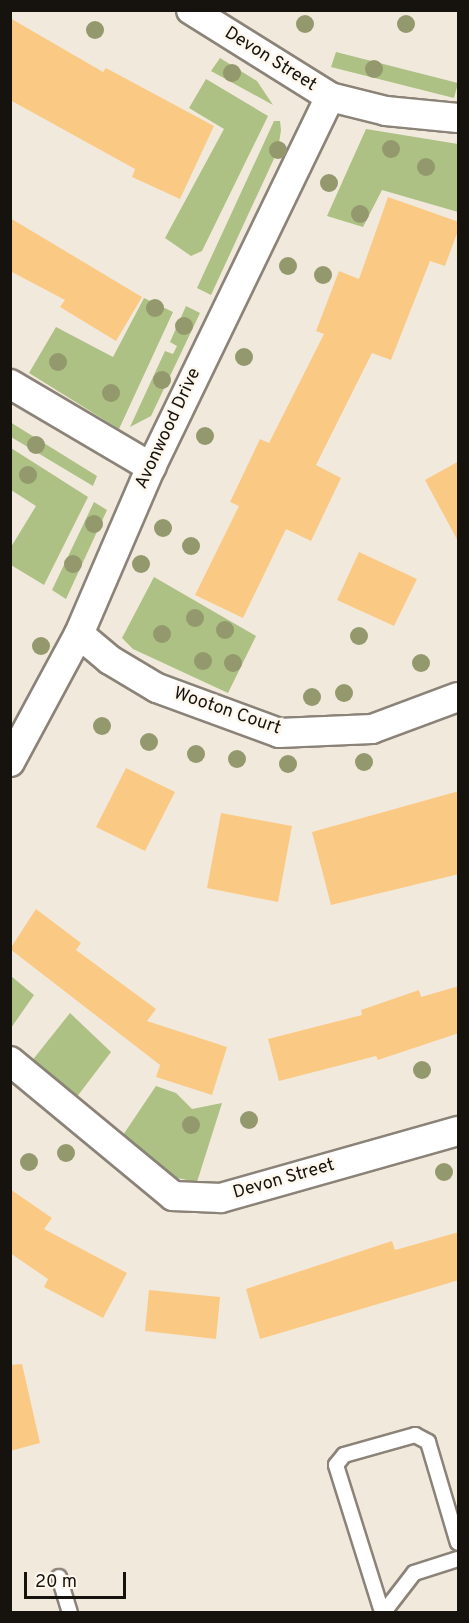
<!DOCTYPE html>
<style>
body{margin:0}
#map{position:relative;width:469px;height:1623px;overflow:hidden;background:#f2e9dd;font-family:Overpass,sans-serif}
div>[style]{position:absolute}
.green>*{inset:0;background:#acc183}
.building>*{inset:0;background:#faca85}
.roads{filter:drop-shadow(2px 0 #8b8378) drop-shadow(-2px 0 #8b8378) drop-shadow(0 2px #8b8378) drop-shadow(0 -2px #8b8378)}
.service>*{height:14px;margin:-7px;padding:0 7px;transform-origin:7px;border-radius:7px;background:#fff}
.minor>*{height:28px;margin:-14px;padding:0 14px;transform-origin:14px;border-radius:14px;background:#fff}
.trees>*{width:18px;height:18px;margin:-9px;border-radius:50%;background:#93996d}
span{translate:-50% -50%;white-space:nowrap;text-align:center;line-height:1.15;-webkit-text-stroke:5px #fef7ed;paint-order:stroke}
.street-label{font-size:18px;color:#16130f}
.frame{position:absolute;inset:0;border:12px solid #16130f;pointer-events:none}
.scale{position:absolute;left:24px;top:1572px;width:102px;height:27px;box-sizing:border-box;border:3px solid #16130f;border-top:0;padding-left:8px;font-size:18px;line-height:21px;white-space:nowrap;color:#16130f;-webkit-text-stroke:4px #fef7ed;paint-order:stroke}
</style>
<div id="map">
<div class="green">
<i style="clip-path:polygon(336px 52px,458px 83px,454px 98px,331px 67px)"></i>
<i style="clip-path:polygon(220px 58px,257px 81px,273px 105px,211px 71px)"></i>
<i style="clip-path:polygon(206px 79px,268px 116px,202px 251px,191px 256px,165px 238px,224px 129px,189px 108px)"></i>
<i style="clip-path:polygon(274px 121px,280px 121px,281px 130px,278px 150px,211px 295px,197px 288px)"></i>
<i style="clip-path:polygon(366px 129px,458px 144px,458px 212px,382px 190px,363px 227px,327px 216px)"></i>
<i style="clip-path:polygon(144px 298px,173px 312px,119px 429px,29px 373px,56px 327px,113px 357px)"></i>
<i style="clip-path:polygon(186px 306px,200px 313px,151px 416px,130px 427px,165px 351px,173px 354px,177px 346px,170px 342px)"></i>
<i style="clip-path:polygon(10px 422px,97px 476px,93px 486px,11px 437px)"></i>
<i style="clip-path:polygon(11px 448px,88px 497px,44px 585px,11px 565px,11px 547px,36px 506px,11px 490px)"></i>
<i style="clip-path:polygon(94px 502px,107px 510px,66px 599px,52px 590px)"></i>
<i style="clip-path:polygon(154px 577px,256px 636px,228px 693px,133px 649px,122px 638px)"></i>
<i style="clip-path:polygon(11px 976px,34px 995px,11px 1028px)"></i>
<i style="clip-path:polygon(70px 1013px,111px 1052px,76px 1098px,31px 1062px)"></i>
<i style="clip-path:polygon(156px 1086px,176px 1093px,192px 1109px,222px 1103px,197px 1182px,177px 1178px,123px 1135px)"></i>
</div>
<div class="building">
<i style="clip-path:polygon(10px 18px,103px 72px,106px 68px,214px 126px,180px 199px,132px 177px,135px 169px,10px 100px)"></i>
<i style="clip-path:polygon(388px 197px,459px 222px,459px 228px,445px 266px,430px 261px,391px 360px,372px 353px,316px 465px,341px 478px,311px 541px,286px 529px,243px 618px,195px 595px,239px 506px,230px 502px,260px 439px,269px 443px,324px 334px,316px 331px,339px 271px,359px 279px)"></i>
<i style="clip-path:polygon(10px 218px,142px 297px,116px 341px,60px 307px,65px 300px,10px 271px)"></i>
<i style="clip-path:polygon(459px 461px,459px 543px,425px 480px)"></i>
<i style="clip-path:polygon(359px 552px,417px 579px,394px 626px,337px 600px)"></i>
<i style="clip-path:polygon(126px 768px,175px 792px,145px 851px,96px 827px)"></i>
<i style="clip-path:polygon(459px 791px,459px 874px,331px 905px,312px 832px)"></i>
<i style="clip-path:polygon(221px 813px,292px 826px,278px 902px,207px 888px)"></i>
<i style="clip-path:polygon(36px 909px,81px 943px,76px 950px,156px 1009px,147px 1021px,227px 1047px,212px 1095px,156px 1077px,160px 1065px,10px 949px)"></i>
<i style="clip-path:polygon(459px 986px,459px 1033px,378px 1060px,376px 1056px,279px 1081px,268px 1039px,362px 1015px,361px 1010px,419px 990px,421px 997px)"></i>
<i style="clip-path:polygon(10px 1189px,52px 1218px,44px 1229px,127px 1273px,103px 1318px,44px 1287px,48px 1279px,10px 1253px)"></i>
<i style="clip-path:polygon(459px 1232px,459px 1280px,260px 1339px,246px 1289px,392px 1241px,395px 1250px)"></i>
<i style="clip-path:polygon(149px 1290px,220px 1297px,216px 1339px,145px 1331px)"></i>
<i style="clip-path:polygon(22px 1364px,40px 1443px,10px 1451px,10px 1365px)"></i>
</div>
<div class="roads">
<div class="service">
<i style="left:59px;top:1577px;width:37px;rotate:73deg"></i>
<i style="left:382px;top:1612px;width:154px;rotate:-107.4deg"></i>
<i style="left:336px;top:1465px;width:13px;rotate:-51deg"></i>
<i style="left:344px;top:1455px;width:74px;rotate:-15.7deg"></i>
<i style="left:415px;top:1435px;width:15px;rotate:28deg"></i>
<i style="left:428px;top:1442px;width:105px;rotate:73.5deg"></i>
<i style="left:384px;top:1612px;width:49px;rotate:-52.4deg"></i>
<i style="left:414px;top:1573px;width:46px;rotate:-17.7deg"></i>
</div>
<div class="minor">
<i style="left:191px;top:10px;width:164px;rotate:32deg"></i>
<i style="left:330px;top:97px;width:58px;rotate:14deg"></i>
<i style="left:386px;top:111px;width:72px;rotate:5.6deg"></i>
<i style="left:10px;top:384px;width:164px;rotate:30.5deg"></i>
<i style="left:79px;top:634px;width:40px;rotate:40deg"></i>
<i style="left:110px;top:660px;width:55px;rotate:30.8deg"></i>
<i style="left:157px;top:688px;width:130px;rotate:20.2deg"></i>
<i style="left:279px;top:733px;width:93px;rotate:-2.5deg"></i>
<i style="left:372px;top:729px;width:92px;rotate:-20.4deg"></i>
<i style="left:10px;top:762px;width:145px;rotate:-61.7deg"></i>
<i style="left:79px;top:634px;width:182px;rotate:-66.7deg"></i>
<i style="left:151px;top:467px;width:411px;rotate:-64.2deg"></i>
<i style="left:10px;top:1061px;width:212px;rotate:39.6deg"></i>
<i style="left:173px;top:1196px;width:48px;rotate:2.4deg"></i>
<i style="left:221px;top:1198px;width:246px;rotate:-15.8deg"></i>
</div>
</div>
<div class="trees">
<i style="left:305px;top:24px"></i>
<i style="left:406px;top:24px"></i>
<i style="left:95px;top:30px"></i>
<i style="left:374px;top:69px"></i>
<i style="left:232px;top:73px"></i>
<i style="left:391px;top:149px"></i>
<i style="left:278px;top:150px"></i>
<i style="left:426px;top:167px"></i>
<i style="left:329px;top:183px"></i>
<i style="left:360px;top:214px"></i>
<i style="left:288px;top:266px"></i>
<i style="left:323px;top:275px"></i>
<i style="left:155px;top:308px"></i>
<i style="left:184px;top:326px"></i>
<i style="left:244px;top:357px"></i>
<i style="left:58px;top:362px"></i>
<i style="left:162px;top:380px"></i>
<i style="left:111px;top:393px"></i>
<i style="left:205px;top:436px"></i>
<i style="left:36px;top:445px"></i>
<i style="left:28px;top:475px"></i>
<i style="left:94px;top:524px"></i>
<i style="left:163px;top:528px"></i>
<i style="left:191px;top:546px"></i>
<i style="left:73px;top:564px"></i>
<i style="left:141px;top:564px"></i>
<i style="left:195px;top:618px"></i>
<i style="left:225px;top:630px"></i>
<i style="left:162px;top:634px"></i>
<i style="left:359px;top:636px"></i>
<i style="left:41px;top:646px"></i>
<i style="left:203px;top:661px"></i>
<i style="left:233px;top:663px"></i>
<i style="left:421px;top:663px"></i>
<i style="left:344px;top:693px"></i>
<i style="left:312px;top:697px"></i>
<i style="left:102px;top:726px"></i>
<i style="left:149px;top:742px"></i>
<i style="left:196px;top:754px"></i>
<i style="left:237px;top:759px"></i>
<i style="left:364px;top:762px"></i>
<i style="left:288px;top:764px"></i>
<i style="left:422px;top:1070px"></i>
<i style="left:249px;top:1120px"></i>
<i style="left:191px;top:1125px"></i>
<i style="left:66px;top:1153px"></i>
<i style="left:29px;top:1162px"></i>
<i style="left:444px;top:1172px"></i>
</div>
<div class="street-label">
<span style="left:270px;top:60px;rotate:32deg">Devon Street</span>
<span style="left:169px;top:429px;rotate:-65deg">Avonwood Drive</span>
<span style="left:227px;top:712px;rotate:19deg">Wooton Court</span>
<span style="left:284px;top:1180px;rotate:-16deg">Devon Street</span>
</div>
<div class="frame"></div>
<div class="scale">20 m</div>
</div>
